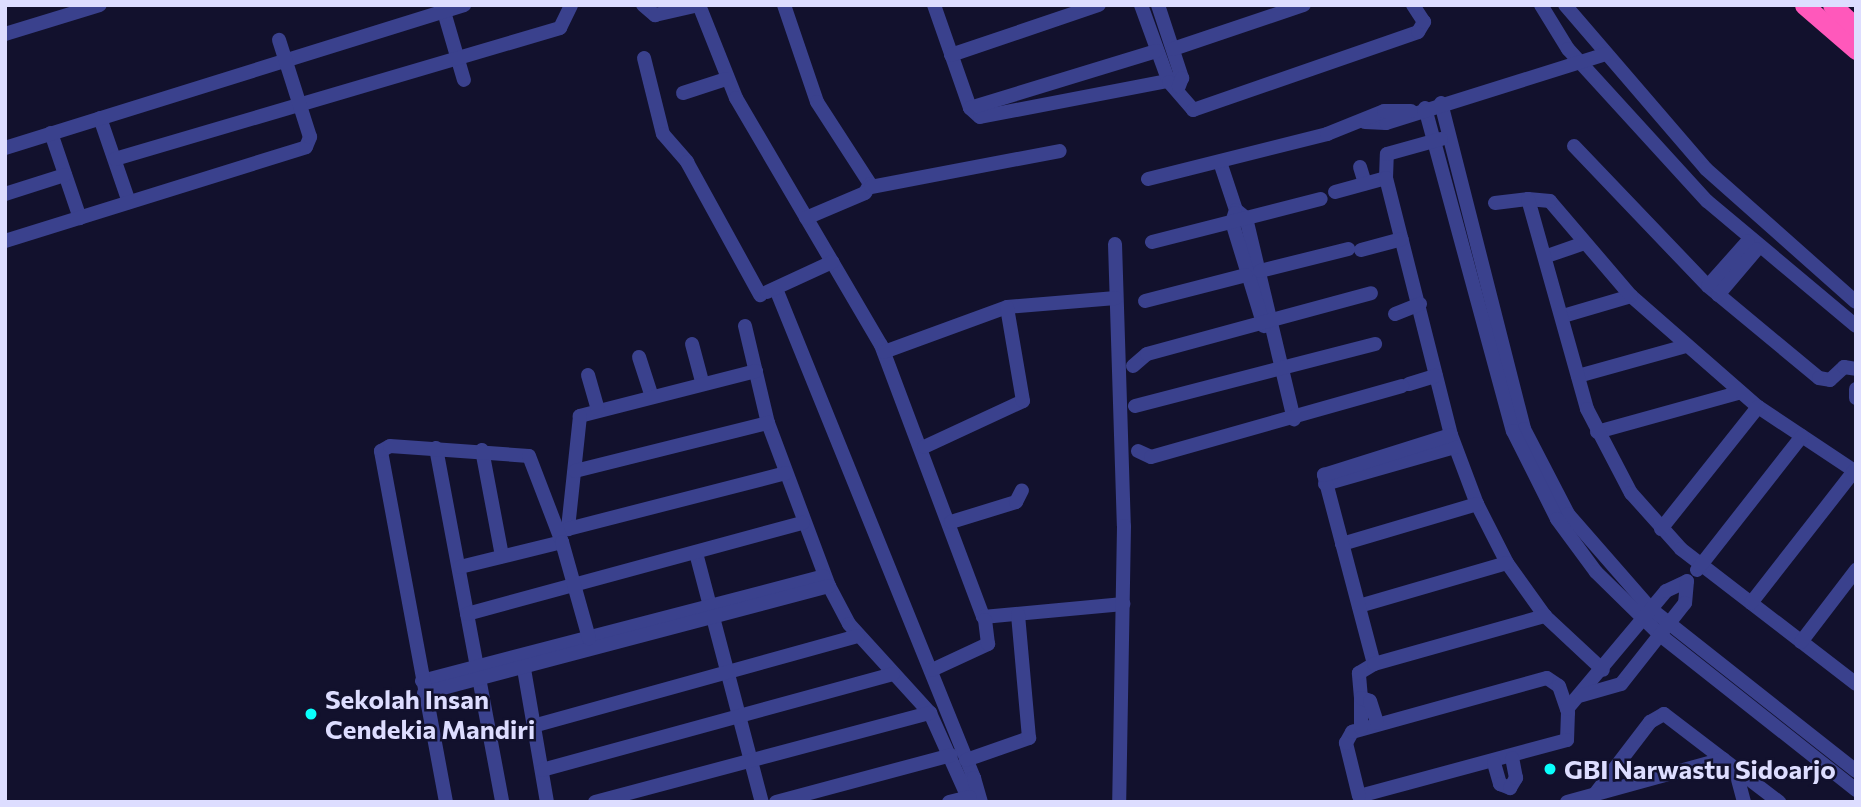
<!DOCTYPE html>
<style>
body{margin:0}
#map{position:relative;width:1861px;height:807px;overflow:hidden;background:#12112d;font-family:Commissioner,sans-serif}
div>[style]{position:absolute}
.minor>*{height:14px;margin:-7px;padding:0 7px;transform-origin:7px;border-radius:7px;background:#3a418d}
.highway>*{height:19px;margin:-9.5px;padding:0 9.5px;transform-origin:9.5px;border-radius:9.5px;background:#ff58bb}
.dots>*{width:19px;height:19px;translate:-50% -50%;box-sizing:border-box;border:4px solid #12112d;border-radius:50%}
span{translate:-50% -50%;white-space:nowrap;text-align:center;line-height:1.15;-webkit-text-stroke:5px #12112d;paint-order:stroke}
.poi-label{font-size:26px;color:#ddf;font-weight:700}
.left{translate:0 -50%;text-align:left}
.frame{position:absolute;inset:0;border:7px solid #ddf;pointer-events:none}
</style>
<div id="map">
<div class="minor">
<i style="left:442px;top:5px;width:78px;rotate:73.7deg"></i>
<i style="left:643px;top:5px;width:16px;rotate:40deg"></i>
<i style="left:655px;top:15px;width:45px;rotate:-12.8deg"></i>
<i style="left:699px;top:5px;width:100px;rotate:68.3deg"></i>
<i style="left:736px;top:98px;width:286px;rotate:59.6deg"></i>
<i style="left:881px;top:345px;width:290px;rotate:69.4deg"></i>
<i style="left:983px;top:617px;width:141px;rotate:-5.3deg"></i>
<i style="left:784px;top:5px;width:102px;rotate:71.2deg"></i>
<i style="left:817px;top:102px;width:98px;rotate:57.1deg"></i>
<i style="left:870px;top:184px;width:10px;rotate:119deg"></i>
<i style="left:865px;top:193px;width:64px;rotate:157deg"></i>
<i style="left:934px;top:5px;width:109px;rotate:70.7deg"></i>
<i style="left:970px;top:108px;width:13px;rotate:42deg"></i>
<i style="left:980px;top:117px;width:206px;rotate:-10.9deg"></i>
<i style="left:1141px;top:5px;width:82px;rotate:70deg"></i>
<i style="left:1169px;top:82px;width:37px;rotate:49deg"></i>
<i style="left:1193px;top:110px;width:238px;rotate:-19.1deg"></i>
<i style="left:1418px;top:32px;width:12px;rotate:-59deg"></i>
<i style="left:1424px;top:22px;width:20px;rotate:-123deg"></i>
<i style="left:1158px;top:5px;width:77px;rotate:71.8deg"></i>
<i style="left:1182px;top:78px;width:9px;rotate:111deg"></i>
<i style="left:1541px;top:5px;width:52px;rotate:58.5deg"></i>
<i style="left:1568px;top:49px;width:206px;rotate:47.6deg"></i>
<i style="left:1707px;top:201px;width:194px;rotate:40deg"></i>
<i style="left:1565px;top:5px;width:216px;rotate:49.3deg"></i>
<i style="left:1706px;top:169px;width:200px;rotate:41.6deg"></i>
<i style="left:5px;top:34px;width:99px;rotate:-17deg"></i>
<i style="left:1173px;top:49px;width:138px;rotate:-18.6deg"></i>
<i style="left:951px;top:55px;width:156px;rotate:-18.7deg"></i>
<i style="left:644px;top:58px;width:78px;rotate:76deg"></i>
<i style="left:663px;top:134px;width:37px;rotate:49deg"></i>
<i style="left:687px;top:162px;width:152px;rotate:61.2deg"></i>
<i style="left:683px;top:93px;width:45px;rotate:-18deg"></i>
<i style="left:1441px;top:103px;width:336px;rotate:75.7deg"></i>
<i style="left:1524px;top:429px;width:96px;rotate:62.6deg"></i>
<i style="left:1568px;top:514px;width:126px;rotate:48.9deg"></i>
<i style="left:1651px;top:609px;width:261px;rotate:38.3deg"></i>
<i style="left:970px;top:108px;width:195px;rotate:-17deg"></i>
<i style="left:1425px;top:108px;width:335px;rotate:74.8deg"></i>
<i style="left:1513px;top:431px;width:98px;rotate:63.4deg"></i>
<i style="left:1557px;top:519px;width:66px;rotate:53.7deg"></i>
<i style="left:1596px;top:572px;width:90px;rotate:44.5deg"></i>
<i style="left:1660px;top:635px;width:250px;rotate:38.3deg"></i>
<i style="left:100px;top:118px;width:89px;rotate:71deg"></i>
<i style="left:1365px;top:122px;width:21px;rotate:3deg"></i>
<i style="left:1386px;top:123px;width:231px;rotate:-17.4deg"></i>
<i style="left:51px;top:133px;width:90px;rotate:71.2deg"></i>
<i style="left:1574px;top:146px;width:194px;rotate:46.3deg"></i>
<i style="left:1708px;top:286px;width:144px;rotate:39.7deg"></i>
<i style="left:1819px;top:378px;width:11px;rotate:10deg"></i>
<i style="left:1830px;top:380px;width:19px;rotate:-43deg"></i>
<i style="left:1844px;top:367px;width:12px;rotate:9deg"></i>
<i style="left:5px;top:148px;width:481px;rotate:-17.3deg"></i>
<i style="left:115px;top:159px;width:464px;rotate:-16.4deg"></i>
<i style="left:560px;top:28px;width:25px;rotate:-64deg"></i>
<i style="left:1220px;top:162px;width:51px;rotate:71.6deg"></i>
<i style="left:1236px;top:210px;width:13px;rotate:39deg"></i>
<i style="left:1246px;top:218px;width:207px;rotate:76.6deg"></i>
<i style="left:1360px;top:167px;width:17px;rotate:73deg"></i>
<i style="left:1386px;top:178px;width:24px;rotate:-88deg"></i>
<i style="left:1387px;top:154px;width:56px;rotate:-15.5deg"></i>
<i style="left:1148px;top:179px;width:185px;rotate:-14.1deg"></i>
<i style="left:1327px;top:134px;width:61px;rotate:-22deg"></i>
<i style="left:1384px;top:111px;width:27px"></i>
<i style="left:871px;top:187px;width:192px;rotate:-10.8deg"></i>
<i style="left:1335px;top:192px;width:53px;rotate:-15.4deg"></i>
<i style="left:1386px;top:178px;width:265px;rotate:75.8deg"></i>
<i style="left:1451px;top:435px;width:74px;rotate:69.4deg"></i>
<i style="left:1477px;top:504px;width:66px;rotate:63deg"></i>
<i style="left:1507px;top:563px;width:65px;rotate:54.4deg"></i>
<i style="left:1545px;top:616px;width:79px;rotate:43deg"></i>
<i style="left:5px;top:194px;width:63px;rotate:-17.6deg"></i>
<i style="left:1495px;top:203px;width:33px;rotate:-7deg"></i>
<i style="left:1235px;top:213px;width:9px;rotate:108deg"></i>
<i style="left:1232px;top:222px;width:109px;rotate:72.9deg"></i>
<i style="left:5px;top:241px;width:315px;rotate:-17.3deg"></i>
<i style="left:306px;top:147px;width:11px;rotate:-68deg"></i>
<i style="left:310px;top:137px;width:102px;rotate:-107.7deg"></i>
<i style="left:1152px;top:242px;width:174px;rotate:-14.3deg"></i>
<i style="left:1115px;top:244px;width:282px;rotate:88.2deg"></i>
<i style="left:1124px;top:526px;width:276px;rotate:91deg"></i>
<i style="left:1361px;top:250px;width:42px;rotate:-15deg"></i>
<i style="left:1547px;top:256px;width:37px;rotate:-19deg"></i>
<i style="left:1260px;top:271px;width:91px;rotate:-14deg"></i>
<i style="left:1708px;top:286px;width:60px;rotate:-48.4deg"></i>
<i style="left:776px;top:289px;width:528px;rotate:67.96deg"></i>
<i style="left:974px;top:778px;width:12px;rotate:160deg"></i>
<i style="left:767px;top:292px;width:72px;rotate:-24.8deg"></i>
<i style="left:1718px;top:295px;width:60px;rotate:-49.7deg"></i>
<i style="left:1145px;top:301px;width:104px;rotate:-14.4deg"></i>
<i style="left:1395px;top:314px;width:27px;rotate:-22deg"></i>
<i style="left:1563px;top:316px;width:71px;rotate:-16.4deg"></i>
<i style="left:745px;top:326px;width:100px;rotate:76.7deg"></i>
<i style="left:768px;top:423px;width:174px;rotate:69.5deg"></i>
<i style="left:829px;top:586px;width:43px;rotate:62.2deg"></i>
<i style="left:849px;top:624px;width:120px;rotate:47.7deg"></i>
<i style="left:930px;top:713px;width:98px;rotate:65.8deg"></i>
<i style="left:692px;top:344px;width:38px;rotate:75deg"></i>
<i style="left:884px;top:352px;width:131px;rotate:-20.1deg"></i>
<i style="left:1007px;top:307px;width:109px;rotate:-4.7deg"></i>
<i style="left:639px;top:357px;width:39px;rotate:72deg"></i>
<i style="left:1133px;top:366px;width:18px;rotate:-41deg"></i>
<i style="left:1147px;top:354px;width:232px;rotate:-15.2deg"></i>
<i style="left:756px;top:371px;width:182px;rotate:165.7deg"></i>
<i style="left:580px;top:416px;width:114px;rotate:96.1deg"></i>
<i style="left:568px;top:529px;width:225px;rotate:-14.4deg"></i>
<i style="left:588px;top:375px;width:35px;rotate:74deg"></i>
<i style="left:1578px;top:376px;width:112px;rotate:-15.5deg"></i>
<i style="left:1409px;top:384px;width:28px;rotate:-17deg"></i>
<i style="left:1856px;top:389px;width:9px;rotate:90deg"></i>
<i style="left:1135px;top:406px;width:248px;rotate:-14.5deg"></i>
<i style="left:1597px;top:432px;width:149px;rotate:-15.5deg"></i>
<i style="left:924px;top:447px;width:109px;rotate:-24.9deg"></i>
<i style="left:1023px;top:401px;width:95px;rotate:-99.7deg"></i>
<i style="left:436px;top:448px;width:360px;rotate:79.4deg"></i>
<i style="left:482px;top:450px;width:108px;rotate:79.3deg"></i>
<i style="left:1138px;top:451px;width:14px;rotate:25deg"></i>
<i style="left:1151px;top:457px;width:261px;rotate:-15.8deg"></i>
<i style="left:575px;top:471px;width:199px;rotate:-14deg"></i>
<i style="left:1856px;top:472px;width:118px;rotate:-146.4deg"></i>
<i style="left:1758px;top:407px;width:169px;rotate:-138.8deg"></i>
<i style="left:1631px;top:296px;width:125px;rotate:-130.5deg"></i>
<i style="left:1550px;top:201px;width:22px;rotate:-175deg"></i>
<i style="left:1528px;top:199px;width:218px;rotate:74.3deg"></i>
<i style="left:1587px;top:409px;width:95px;rotate:62.4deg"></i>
<i style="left:1631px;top:493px;width:75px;rotate:48.2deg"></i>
<i style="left:1681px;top:549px;width:221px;rotate:37.6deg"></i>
<i style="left:1325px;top:484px;width:135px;rotate:-15.9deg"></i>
<i style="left:951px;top:522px;width:68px;rotate:-17.1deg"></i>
<i style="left:1016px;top:502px;width:13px;rotate:-63deg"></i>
<i style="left:1661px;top:529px;width:156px;rotate:-51.5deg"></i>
<i style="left:1342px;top:544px;width:141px;rotate:-16.5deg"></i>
<i style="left:696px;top:553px;width:258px;rotate:75.2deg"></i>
<i style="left:460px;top:567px;width:105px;rotate:-13.8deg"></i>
<i style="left:1697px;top:570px;width:170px;rotate:-51.9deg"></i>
<i style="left:1751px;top:603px;width:167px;rotate:-52deg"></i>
<i style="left:1359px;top:606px;width:154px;rotate:-16.2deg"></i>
<i style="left:467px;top:614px;width:348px;rotate:-15.2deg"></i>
<i style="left:1801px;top:642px;width:91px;rotate:-52.6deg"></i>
<i style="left:1374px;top:664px;width:196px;rotate:-104.8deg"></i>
<i style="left:1324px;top:475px;width:133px;rotate:-17.5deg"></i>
<i style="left:524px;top:669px;width:135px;rotate:80.2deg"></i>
<i style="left:932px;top:670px;width:62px;rotate:-24.9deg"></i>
<i style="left:988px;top:644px;width:24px;rotate:-97deg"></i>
<i style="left:1547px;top:678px;width:14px;rotate:34deg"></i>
<i style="left:1559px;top:686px;width:28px;rotate:71deg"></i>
<i style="left:1568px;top:712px;width:28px;rotate:92deg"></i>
<i style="left:1567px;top:740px;width:215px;rotate:164.9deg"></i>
<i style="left:1359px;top:796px;width:55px;rotate:-103.8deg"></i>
<i style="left:1346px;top:743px;width:13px;rotate:-61deg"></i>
<i style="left:1352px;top:732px;width:202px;rotate:-15.5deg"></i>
<i style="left:422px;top:681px;width:415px;rotate:-14.6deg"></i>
<i style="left:424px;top:693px;width:419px;rotate:-14.8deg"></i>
<i style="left:1361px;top:698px;width:25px;rotate:-95deg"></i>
<i style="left:1359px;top:673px;width:17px;rotate:-31deg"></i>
<i style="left:1374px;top:664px;width:178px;rotate:-15.7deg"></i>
<i style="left:1567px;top:709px;width:154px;rotate:-50deg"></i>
<i style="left:1666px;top:591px;width:23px;rotate:-25deg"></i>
<i style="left:1687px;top:581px;width:22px;rotate:95deg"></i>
<i style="left:1685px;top:603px;width:103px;rotate:128.3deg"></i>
<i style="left:1621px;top:684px;width:41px;rotate:164.2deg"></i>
<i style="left:533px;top:726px;width:337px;rotate:-15.5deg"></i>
<i style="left:1361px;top:728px;width:30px;rotate:-90deg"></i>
<i style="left:1361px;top:698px;width:9px;rotate:18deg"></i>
<i style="left:1370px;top:701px;width:23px;rotate:72deg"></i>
<i style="left:966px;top:760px;width:67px;rotate:-19.2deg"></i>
<i style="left:1029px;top:738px;width:124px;rotate:-95.1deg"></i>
<i style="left:1494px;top:763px;width:22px;rotate:74deg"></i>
<i style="left:1500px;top:784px;width:11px;rotate:22deg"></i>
<i style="left:1510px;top:788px;width:12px;rotate:-59deg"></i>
<i style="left:1516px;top:778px;width:20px;rotate:-101deg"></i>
<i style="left:542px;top:770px;width:364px;rotate:-15.3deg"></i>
<i style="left:1736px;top:772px;width:31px;rotate:75deg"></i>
<i style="left:974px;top:778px;width:25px;rotate:74deg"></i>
<i style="left:1595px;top:794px;width:91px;rotate:-52.6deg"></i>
<i style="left:1650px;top:722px;width:16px;rotate:-30deg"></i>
<i style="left:1664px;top:714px;width:145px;rotate:37.4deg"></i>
<i style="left:446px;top:802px;width:357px;rotate:-100.5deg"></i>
<i style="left:381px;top:451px;width:10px;rotate:-29deg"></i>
<i style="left:390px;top:446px;width:139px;rotate:4.1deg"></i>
<i style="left:529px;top:456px;width:92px;rotate:69deg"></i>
<i style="left:562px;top:542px;width:100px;rotate:74.3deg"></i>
<i style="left:595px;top:802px;width:347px;rotate:-14.9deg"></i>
<i style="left:776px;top:802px;width:181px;rotate:-15deg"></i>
<i style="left:949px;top:802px;width:21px;rotate:-14deg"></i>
<i style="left:1567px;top:802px;width:162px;rotate:-15.4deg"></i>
</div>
<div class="highway">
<i style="left:1804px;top:5px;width:69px;rotate:40.9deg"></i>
<i style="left:1832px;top:5px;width:33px;rotate:43deg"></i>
</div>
<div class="dots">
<i style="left:311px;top:714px;background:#09fffc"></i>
<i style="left:1550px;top:769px;background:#09fffc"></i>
</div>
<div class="poi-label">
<span class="left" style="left:325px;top:714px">Sekolah Insan<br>Cendekia Mandiri</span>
<span class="left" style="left:1564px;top:769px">GBI Narwastu Sidoarjo</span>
</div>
<div class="frame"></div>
</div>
